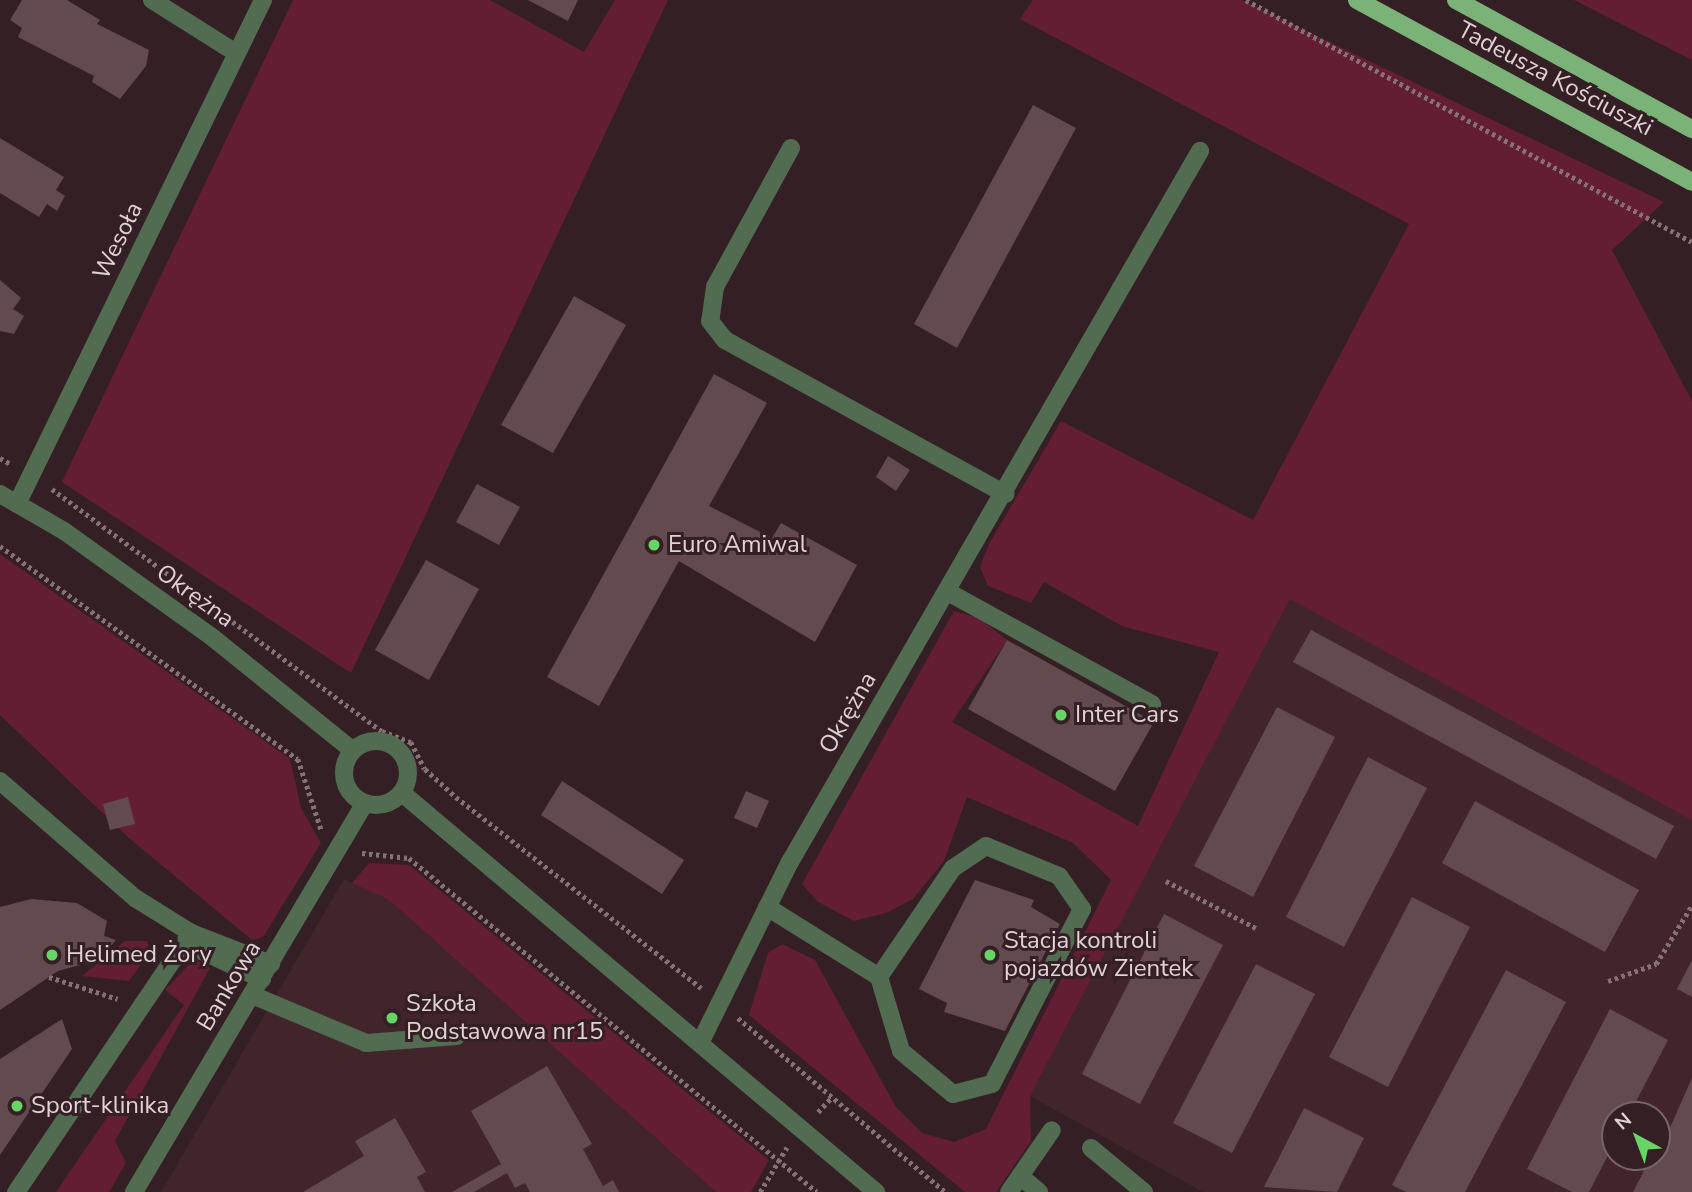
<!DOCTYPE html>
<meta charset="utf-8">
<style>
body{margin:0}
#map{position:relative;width:1692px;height:1192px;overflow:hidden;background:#341f24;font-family:"Nunito Sans",sans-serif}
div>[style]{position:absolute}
.built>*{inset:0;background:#41252b}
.green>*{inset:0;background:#631e34}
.building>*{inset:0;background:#634a4f}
.path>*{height:4.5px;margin-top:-2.25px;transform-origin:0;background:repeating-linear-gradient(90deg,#847276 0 3.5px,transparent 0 7px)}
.minor>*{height:18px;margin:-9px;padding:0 9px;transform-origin:9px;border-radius:9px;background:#516c50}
.minor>.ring{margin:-9px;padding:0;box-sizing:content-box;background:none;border:18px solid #516c50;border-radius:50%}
.major>*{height:18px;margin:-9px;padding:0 9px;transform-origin:9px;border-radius:9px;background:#7ab278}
.dots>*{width:19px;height:19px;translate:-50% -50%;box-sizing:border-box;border:4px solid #341f24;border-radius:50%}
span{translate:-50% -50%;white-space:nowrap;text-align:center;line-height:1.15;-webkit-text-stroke:6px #341f24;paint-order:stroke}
.street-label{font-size:24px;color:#e0d1d4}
.poi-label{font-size:24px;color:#e0d1d4}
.left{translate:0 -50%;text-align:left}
.north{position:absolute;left:1601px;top:1101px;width:70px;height:70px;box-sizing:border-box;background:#341f24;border:2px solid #79666a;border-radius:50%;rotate:319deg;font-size:19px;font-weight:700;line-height:28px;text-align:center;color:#e0d1d4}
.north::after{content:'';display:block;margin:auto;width:24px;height:32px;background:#67d466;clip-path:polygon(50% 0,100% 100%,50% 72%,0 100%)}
</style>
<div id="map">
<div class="built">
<i style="clip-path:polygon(evenodd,1290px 599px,1692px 811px,1692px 1192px,1203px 1192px,1030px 1096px,1290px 599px,1615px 1115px,1657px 1115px,1657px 1157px,1615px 1157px,1615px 1115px)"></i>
<i style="clip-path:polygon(344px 879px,389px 900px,716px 1192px,161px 1192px)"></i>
</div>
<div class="green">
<i style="clip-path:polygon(293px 0,490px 0,584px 52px,615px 0,668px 0,351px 673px,62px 482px)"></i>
<i style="clip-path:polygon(1033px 0,1242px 0,1664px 202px,1612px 250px,1692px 401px,1692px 820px,1290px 599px,1030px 1096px,1031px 1141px,996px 1192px,965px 1192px,749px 1015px,768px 953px,782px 944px,815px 960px,896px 1107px,922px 1133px,954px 1142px,986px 1129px,1111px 880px,1073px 843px,967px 797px,944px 861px,913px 899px,886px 913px,854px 921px,818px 902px,802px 884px,954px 611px,979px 618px,1007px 640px,952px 722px,1138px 826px,1219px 652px,1122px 626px,1044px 582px,1031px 603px,988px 586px,980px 567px,989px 544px,1061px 421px,1253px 520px,1409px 224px,1020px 19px)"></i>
<i style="clip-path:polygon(1574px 0,1692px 0,1692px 60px)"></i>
<i style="clip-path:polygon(0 554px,290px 759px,301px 808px,321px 843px,263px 937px,252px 940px,130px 839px,0 715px)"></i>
<i style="clip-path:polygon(369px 863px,409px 865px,769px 1160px,751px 1192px,716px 1192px,389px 900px,352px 883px)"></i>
<i style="clip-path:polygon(125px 941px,147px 941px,150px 952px,129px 981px,82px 976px)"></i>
<i style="clip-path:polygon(194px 959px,210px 968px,115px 1141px,126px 1163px,109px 1192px,56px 1192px,184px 1005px,165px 990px)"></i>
</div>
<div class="building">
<i style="clip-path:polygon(22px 0,67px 0,100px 20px,97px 24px,149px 50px,146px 66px,120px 99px,92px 82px,94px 76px,18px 37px,22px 28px,10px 20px)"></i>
<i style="clip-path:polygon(528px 0,578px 0,568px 21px)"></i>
<i style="clip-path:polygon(1033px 105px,1076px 128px,957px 348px,914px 324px)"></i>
<i style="clip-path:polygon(0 138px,64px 177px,56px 190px,65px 196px,57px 211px,47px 204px,39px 217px,0 193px)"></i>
<i style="clip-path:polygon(0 280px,21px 298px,13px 309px,24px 316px,14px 334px,0 331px)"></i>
<i style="clip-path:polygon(574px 296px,626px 325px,553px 453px,501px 425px)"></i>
<i style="clip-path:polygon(714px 374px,767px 403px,709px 506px,772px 538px,781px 523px,857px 565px,815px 642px,679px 561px,599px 706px,547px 677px)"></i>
<i style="clip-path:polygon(888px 456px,910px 470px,896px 491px,876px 477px)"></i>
<i style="clip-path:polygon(477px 484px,520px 507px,499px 545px,456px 522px)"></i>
<i style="clip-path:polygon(426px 560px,479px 589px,429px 680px,375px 650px)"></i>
<i style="clip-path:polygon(1311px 630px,1674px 826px,1656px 859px,1293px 662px)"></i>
<i style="clip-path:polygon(1007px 640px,1154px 722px,1115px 791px,968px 709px)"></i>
<i style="clip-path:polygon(1277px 707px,1335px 737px,1253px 897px,1194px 866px)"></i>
<i style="clip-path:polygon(1368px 757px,1427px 788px,1344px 947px,1286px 917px)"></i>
<i style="clip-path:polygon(562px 781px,684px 860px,662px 894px,541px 815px)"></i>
<i style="clip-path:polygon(746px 791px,769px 801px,757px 828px,734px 818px)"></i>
<i style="clip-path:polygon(128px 797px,135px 824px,110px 830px,103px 804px)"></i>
<i style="clip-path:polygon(1475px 801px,1639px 890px,1605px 952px,1442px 863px)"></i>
<i style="clip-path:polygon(975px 880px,1034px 900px,1031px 907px,1060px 924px,1005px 1031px,944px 1012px,947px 1003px,919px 989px)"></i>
<i style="clip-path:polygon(1412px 897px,1470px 927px,1388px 1087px,1329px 1057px)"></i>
<i style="clip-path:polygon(31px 899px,77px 903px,107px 921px,104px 936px,116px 940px,99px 960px,58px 971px,0 1010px,0 907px)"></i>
<i style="clip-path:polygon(1164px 914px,1223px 945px,1140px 1104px,1082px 1074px)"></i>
<i style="clip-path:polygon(1692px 960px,1692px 997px,1677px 989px)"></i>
<i style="clip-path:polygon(1256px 964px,1315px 994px,1232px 1153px,1173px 1123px)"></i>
<i style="clip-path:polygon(1506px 970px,1566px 1002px,1465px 1192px,1406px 1192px,1392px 1185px)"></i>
<i style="clip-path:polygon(1610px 1009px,1668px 1040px,1629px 1115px,1615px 1115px,1615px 1142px,1589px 1192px,1572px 1192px,1527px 1169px)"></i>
<i style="clip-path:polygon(62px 1019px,72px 1049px,0 1155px,0 1059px)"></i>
<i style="clip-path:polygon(547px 1066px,592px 1144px,583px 1149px,603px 1186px,613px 1180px,619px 1192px,530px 1192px,525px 1183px,515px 1188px,507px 1173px,474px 1192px,452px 1192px,501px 1164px,471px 1111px)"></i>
<i style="clip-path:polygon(1692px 1078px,1692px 1192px,1633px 1192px,1651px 1157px,1657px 1157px)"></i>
<i style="clip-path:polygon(1304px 1108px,1364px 1138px,1337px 1192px,1264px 1187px)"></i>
<i style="clip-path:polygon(395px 1118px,426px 1172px,417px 1177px,425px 1192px,303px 1192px,364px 1156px,355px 1141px)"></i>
</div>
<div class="path">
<i style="left:1246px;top:0;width:507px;rotate:28.48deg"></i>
<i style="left:0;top:458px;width:13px;rotate:29deg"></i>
<i style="left:52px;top:489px;width:409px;rotate:36.3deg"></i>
<i style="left:382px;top:731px;width:31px;rotate:21deg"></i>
<i style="left:411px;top:742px;width:30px;rotate:63deg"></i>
<i style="left:425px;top:769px;width:42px;rotate:42.1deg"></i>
<i style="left:456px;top:797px;width:311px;rotate:37.9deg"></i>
<i style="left:0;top:546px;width:366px;rotate:35.6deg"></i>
<i style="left:298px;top:759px;width:74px;rotate:71.8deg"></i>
<i style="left:362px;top:853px;width:47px;rotate:6.1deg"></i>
<i style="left:409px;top:858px;width:527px;rotate:39.3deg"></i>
<i style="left:1166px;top:881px;width:104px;rotate:27.6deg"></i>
<i style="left:49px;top:977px;width:72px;rotate:17.7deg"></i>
<i style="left:1608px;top:981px;width:51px;rotate:-19.5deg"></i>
<i style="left:1656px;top:964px;width:69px;rotate:-58.6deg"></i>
<i style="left:738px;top:1018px;width:270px;rotate:40deg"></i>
<i style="left:818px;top:1112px;width:21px;rotate:-47deg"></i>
<i style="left:760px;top:1192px;width:52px;rotate:-59deg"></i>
</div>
<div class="minor">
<i style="left:152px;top:0;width:99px;rotate:32.2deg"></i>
<i style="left:791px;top:148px;width:158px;rotate:118.7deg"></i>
<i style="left:715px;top:287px;width:34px;rotate:98deg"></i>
<i style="left:710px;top:321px;width:24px;rotate:52deg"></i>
<i style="left:725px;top:340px;width:320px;rotate:28.8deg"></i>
<i style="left:0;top:494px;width:74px;rotate:30deg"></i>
<i style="left:64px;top:531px;width:182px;rotate:35.6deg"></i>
<i style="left:212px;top:637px;width:180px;rotate:38.9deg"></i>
<i style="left:17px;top:504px;width:561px;rotate:-63.98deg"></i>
<i style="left:948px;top:592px;width:233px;rotate:28.8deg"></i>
<i class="ring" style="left:344px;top:741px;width:46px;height:46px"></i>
<i style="left:0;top:781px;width:179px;rotate:40.9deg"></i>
<i style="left:135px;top:898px;width:66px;rotate:32deg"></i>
<i style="left:191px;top:933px;width:313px;rotate:124deg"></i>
<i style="left:402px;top:793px;width:620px;rotate:40.09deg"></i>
<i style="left:767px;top:907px;width:132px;rotate:32deg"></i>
<i style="left:879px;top:977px;width:77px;rotate:73.4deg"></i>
<i style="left:901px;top:1051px;width:67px;rotate:39.6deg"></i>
<i style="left:953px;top:1094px;width:40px;rotate:-14.4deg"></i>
<i style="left:992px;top:1084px;width:197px;rotate:-62.8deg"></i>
<i style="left:1082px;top:909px;width:40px;rotate:-124.9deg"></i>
<i style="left:1059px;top:876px;width:79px;rotate:-157.7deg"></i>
<i style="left:986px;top:846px;width:40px;rotate:146deg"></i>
<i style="left:953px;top:868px;width:132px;rotate:124.2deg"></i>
<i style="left:262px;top:979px;width:66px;rotate:-155deg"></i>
<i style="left:202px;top:951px;width:21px;rotate:-121deg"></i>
<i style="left:191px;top:933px;width:86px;rotate:21.2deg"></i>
<i style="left:252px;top:995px;width:124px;rotate:22.8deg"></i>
<i style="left:366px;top:1043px;width:91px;rotate:-4.4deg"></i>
<i style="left:700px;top:1043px;width:202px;rotate:-63.6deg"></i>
<i style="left:790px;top:862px;width:821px;rotate:-60.03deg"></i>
<i style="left:1091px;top:1148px;width:69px;rotate:39.7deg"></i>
<i style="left:1020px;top:1176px;width:25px;rotate:40deg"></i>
<i style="left:134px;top:1192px;width:451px;rotate:-59.3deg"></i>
<i style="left:1009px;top:1192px;width:75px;rotate:-55.3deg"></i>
</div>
<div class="major">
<i style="left:1357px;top:0;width:381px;rotate:28.5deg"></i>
<i style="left:1456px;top:0;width:269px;rotate:28.7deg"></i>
</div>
<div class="dots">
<i style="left:654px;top:545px;background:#67d466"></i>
<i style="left:1061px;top:715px;background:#67d466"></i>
<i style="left:52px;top:955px;background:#67d466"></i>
<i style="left:990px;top:955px;background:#67d466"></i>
<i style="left:392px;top:1018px;background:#67d466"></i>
<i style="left:17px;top:1106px;background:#67d466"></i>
</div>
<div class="street-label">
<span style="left:1555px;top:79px;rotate:28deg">Tadeusza Kościuszki</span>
<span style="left:118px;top:241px;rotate:-64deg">Wesoła</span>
<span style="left:195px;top:596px;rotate:36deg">Okrężna</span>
<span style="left:848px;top:713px;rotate:-60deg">Okrężna</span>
<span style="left:229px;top:986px;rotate:-59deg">Bankowa</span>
</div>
<div class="poi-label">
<span class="left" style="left:668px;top:545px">Euro Amiwal</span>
<span class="left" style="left:1075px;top:715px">Inter Cars</span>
<span class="left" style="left:1004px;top:955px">Stacja kontroli<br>pojazdów Zientek</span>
<span class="left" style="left:66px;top:955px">Helimed Żory</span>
<span class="left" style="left:406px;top:1018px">Szkoła<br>Podstawowa nr15</span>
<span class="left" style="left:31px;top:1106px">Sport-klinika</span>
</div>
<div class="north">N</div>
</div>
